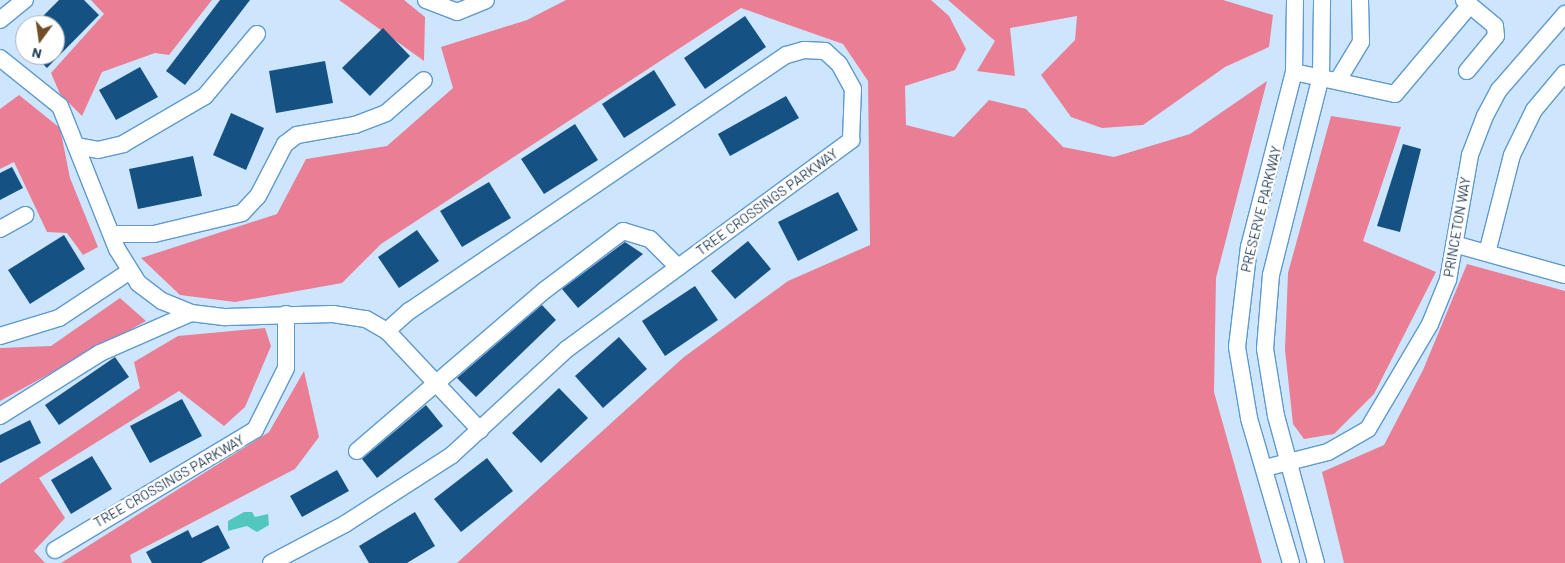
<!DOCTYPE html>
<style>
body{margin:0}
#map{position:relative;width:1565px;height:563px;overflow:hidden;background:#cee6fd;font-family:Barlow,sans-serif}
div>[style]{position:absolute}
.forest>*{inset:0;background:#e97e94}
.water>*{inset:0;background:#51c7be}
.building>*{inset:0;background:#155283}
.roads{filter:drop-shadow(1px 0 #5f99cf) drop-shadow(-1px 0 #5f99cf) drop-shadow(0 1px #5f99cf) drop-shadow(0 -1px #5f99cf)}
.minor>*{height:16px;margin:-8px;padding:0 8px;transform-origin:8px;border-radius:8px;background:#fff}
span{translate:-50% -50%;white-space:nowrap;text-align:center;line-height:1.15;-webkit-text-stroke:5px #fff;paint-order:stroke}
.street-label{font-size:14px;color:#263f56}
.north{position:absolute;left:15px;top:15px;width:50px;height:50px;box-sizing:border-box;background:#fff;border:1px solid #a8b2bb;border-radius:50%;rotate:194deg;font-size:14px;font-weight:700;line-height:20px;text-align:center;color:#263f56}
.north::after{content:'';display:block;margin:auto;width:18px;height:22px;background:#714e27;clip-path:polygon(50% 0,100% 100%,50% 72%,0 100%)}
</style>
<div id="map">
<div class="forest">
<i style="clip-path:polygon(91px 0,212px 0,169px 55px,155px 53px,102px 72px,82px 116px,60px 94px,51px 73px,104px 14px)"></i>
<i style="clip-path:polygon(339px 0,404px 0,425px 17px,424px 61px)"></i>
<i style="clip-path:polygon(566px 0,931px 0,949px 16px,966px 49px,955px 70px,905px 86px,906px 125px,954px 137px,989px 100px,1026px 109px,1063px 147px,1114px 157px,1190px 134px,1267px 81px,1216px 278px,1214px 392px,1262px 563px,457px 563px,684px 357px,788px 281px,870px 245px,868px 81px,843px 44px,741px 8px,381px 244px,342px 283px,235px 302px,180px 295px,141px 258px,277px 214px,306px 159px,387px 146px,453px 88px,441px 47px,527px 20px)"></i>
<i style="clip-path:polygon(948px 0,1223px 0,1273px 15px,1269px 47px,1225px 67px,1143px 125px,1102px 128px,1071px 117px,1041px 75px,1075px 40px,1077px 16px,1010px 28px,1015px 76px,977px 71px,995px 41px)"></i>
<i style="clip-path:polygon(19px 95px,60px 128px,70px 178px,98px 247px,83px 255px,67px 233px,47px 232px,14px 162px,0 169px,0 109px)"></i>
<i style="clip-path:polygon(1331px 116px,1401px 127px,1363px 241px,1436px 272px,1374px 394px,1334px 434px,1304px 439px,1293px 424px,1285px 350px,1288px 273px)"></i>
<i style="clip-path:polygon(1467px 264px,1565px 291px,1565px 563px,1344px 563px,1322px 472px,1384px 445px,1423px 370px)"></i>
<i style="clip-path:polygon(120px 298px,146px 321px,0 401px,0 348px,51px 346px)"></i>
<i style="clip-path:polygon(265px 328px,271px 346px,245px 407px,224px 426px,179px 391px,39px 478px,65px 518px,34px 551px,45px 563px,0 563px,0 484px,140px 388px,134px 362px,178px 336px)"></i>
<i style="clip-path:polygon(304px 371px,319px 437px,295px 469px,130px 555px,132px 563px,61px 563px,269px 432px)"></i>
</div>
<div class="water">
<i style="clip-path:polygon(244px 512px,252px 512px,255px 517px,268px 514px,269px 525px,257px 532px,247px 526px,228px 531px,228px 521px)"></i>
</div>
<div class="building">
<i style="clip-path:polygon(59px 0,84px 0,99px 15px,47px 68px,34px 55px,55px 55px,55px 25px,34px 25px)"></i>
<i style="clip-path:polygon(220px 0,250px 0,185px 85px,166px 71px)"></i>
<i style="clip-path:polygon(745px 16px,766px 47px,705px 89px,684px 58px)"></i>
<i style="clip-path:polygon(383px 28px,410px 56px,370px 96px,342px 68px)"></i>
<i style="clip-path:polygon(325px 61px,333px 103px,276px 113px,269px 71px)"></i>
<i style="clip-path:polygon(140px 67px,158px 97px,116px 120px,99px 90px)"></i>
<i style="clip-path:polygon(654px 70px,676px 105px,624px 138px,602px 104px)"></i>
<i style="clip-path:polygon(786px 96px,799px 118px,730px 156px,718px 134px)"></i>
<i style="clip-path:polygon(231px 113px,264px 128px,246px 170px,213px 155px)"></i>
<i style="clip-path:polygon(575px 124px,598px 160px,544px 194px,521px 159px)"></i>
<i style="clip-path:polygon(1403px 144px,1421px 149px,1400px 232px,1377px 226px)"></i>
<i style="clip-path:polygon(193px 156px,202px 196px,138px 209px,129px 169px)"></i>
<i style="clip-path:polygon(12px 167px,23px 188px,0 200px,0 173px)"></i>
<i style="clip-path:polygon(489px 182px,511px 218px,462px 247px,440px 211px)"></i>
<i style="clip-path:polygon(838px 192px,858px 230px,798px 261px,778px 222px)"></i>
<i style="clip-path:polygon(417px 230px,439px 261px,399px 288px,378px 257px)"></i>
<i style="clip-path:polygon(64px 235px,85px 269px,30px 304px,8px 270px)"></i>
<i style="clip-path:polygon(748px 241px,771px 269px,735px 299px,711px 271px)"></i>
<i style="clip-path:polygon(625px 242px,643px 254px,578px 308px,562px 289px)"></i>
<i style="clip-path:polygon(695px 286px,718px 320px,665px 356px,642px 321px)"></i>
<i style="clip-path:polygon(542px 305px,556px 320px,476px 397px,457px 378px)"></i>
<i style="clip-path:polygon(619px 337px,647px 369px,603px 408px,575px 376px)"></i>
<i style="clip-path:polygon(115px 357px,129px 377px,59px 425px,45px 405px)"></i>
<i style="clip-path:polygon(559px 388px,588px 418px,541px 463px,512px 433px)"></i>
<i style="clip-path:polygon(182px 399px,202px 436px,150px 463px,130px 426px)"></i>
<i style="clip-path:polygon(426px 405px,443px 426px,377px 478px,362px 459px)"></i>
<i style="clip-path:polygon(30px 420px,41px 443px,0 463px,0 435px)"></i>
<i style="clip-path:polygon(92px 456px,112px 489px,71px 514px,51px 480px)"></i>
<i style="clip-path:polygon(487px 458px,513px 491px,461px 532px,434px 499px)"></i>
<i style="clip-path:polygon(337px 470px,349px 491px,302px 517px,290px 496px)"></i>
<i style="clip-path:polygon(415px 512px,435px 546px,407px 563px,369px 563px,359px 546px)"></i>
<i style="clip-path:polygon(218px 525px,230px 548px,201px 563px,152px 563px,146px 552px,188px 530px,192px 538px)"></i>
</div>
<div class="roads">
<div class="minor">
<i style="left:426px;top:0;width:33px;rotate:21deg"></i>
<i style="left:457px;top:12px;width:31px;rotate:-22deg"></i>
<i style="left:0;top:20px;width:32px;rotate:-39deg"></i>
<i style="left:0;top:58px;width:77px;rotate:38.7deg"></i>
<i style="left:60px;top:106px;width:154px;rotate:68.3deg"></i>
<i style="left:117px;top:249px;width:40px;rotate:58deg"></i>
<i style="left:138px;top:283px;width:30px;rotate:37deg"></i>
<i style="left:162px;top:301px;width:31px;rotate:22deg"></i>
<i style="left:191px;top:313px;width:35px;rotate:7deg"></i>
<i style="left:226px;top:317px;width:107px;rotate:-1.6deg"></i>
<i style="left:333px;top:314px;width:33px;rotate:9deg"></i>
<i style="left:366px;top:319px;width:24px;rotate:30deg"></i>
<i style="left:387px;top:331px;width:136px;rotate:46.8deg"></i>
<i style="left:1467px;top:71px;width:45px;rotate:-50.4deg"></i>
<i style="left:1496px;top:36px;width:10px;rotate:-96deg"></i>
<i style="left:1495px;top:26px;width:33px;rotate:-140deg"></i>
<i style="left:1294px;top:72px;width:103px;rotate:12.3deg"></i>
<i style="left:1395px;top:94px;width:116px;rotate:-49.9deg"></i>
<i style="left:1470px;top:5px;width:8px;rotate:-140deg"></i>
<i style="left:1338px;top:80px;width:44px;rotate:-58.8deg"></i>
<i style="left:1361px;top:42px;width:42px;rotate:-91.4deg"></i>
<i style="left:76px;top:146px;width:22px;rotate:10deg"></i>
<i style="left:98px;top:150px;width:26px;rotate:-13deg"></i>
<i style="left:123px;top:144px;width:95px;rotate:-30.3deg"></i>
<i style="left:205px;top:96px;width:81px;rotate:-50deg"></i>
<i style="left:0;top:229px;width:29px;rotate:-29deg"></i>
<i style="left:112px;top:234px;width:42px"></i>
<i style="left:154px;top:234px;width:90px;rotate:-13.4deg"></i>
<i style="left:242px;top:213px;width:23px;rotate:-47deg"></i>
<i style="left:258px;top:196px;width:59px;rotate:-62.6deg"></i>
<i style="left:285px;top:144px;width:15px;rotate:-37deg"></i>
<i style="left:297px;top:135px;width:59px;rotate:-9.8deg"></i>
<i style="left:355px;top:125px;width:33px;rotate:-21deg"></i>
<i style="left:386px;top:113px;width:50px;rotate:-41deg"></i>
<i style="left:1454px;top:244px;width:115px;rotate:15.6deg"></i>
<i style="left:1487px;top:253px;width:101px;rotate:-75.7deg"></i>
<i style="left:1512px;top:155px;width:50px;rotate:-63.9deg"></i>
<i style="left:1534px;top:110px;width:48px;rotate:-50deg"></i>
<i style="left:0;top:336px;width:62px;rotate:-17deg"></i>
<i style="left:59px;top:318px;width:85px;rotate:-33.5deg"></i>
<i style="left:0;top:416px;width:118px;rotate:-32.2deg"></i>
<i style="left:100px;top:353px;width:99px;rotate:-23.7deg"></i>
<i style="left:357px;top:451px;width:248px;rotate:-40.6deg"></i>
<i style="left:545px;top:290px;width:98px;rotate:-37.1deg"></i>
<i style="left:623px;top:231px;width:28px;rotate:17deg"></i>
<i style="left:650px;top:239px;width:40px;rotate:45deg"></i>
<i style="left:1265px;top:468px;width:65px;rotate:-14.3deg"></i>
<i style="left:1328px;top:452px;width:46px;rotate:-29.9deg"></i>
<i style="left:1368px;top:429px;width:122px;rotate:-59.4deg"></i>
<i style="left:1430px;top:324px;width:48px;rotate:-67.8deg"></i>
<i style="left:1448px;top:280px;width:127px;rotate:-80deg"></i>
<i style="left:1470px;top:155px;width:42px;rotate:-69deg"></i>
<i style="left:1485px;top:116px;width:30px;rotate:-62deg"></i>
<i style="left:1499px;top:90px;width:101px;rotate:-49deg"></i>
<i style="left:55px;top:550px;width:233px;rotate:-31deg"></i>
<i style="left:255px;top:430px;width:69px;rotate:-63.4deg"></i>
<i style="left:286px;top:368px;width:54px;rotate:-90deg"></i>
<i style="left:271px;top:563px;width:84px;rotate:-27.8deg"></i>
<i style="left:345px;top:524px;width:127px;rotate:-32.8deg"></i>
<i style="left:452px;top:455px;width:156px;rotate:-42.7deg"></i>
<i style="left:567px;top:349px;width:353px;rotate:-36.3deg"></i>
<i style="left:851px;top:140px;width:51px;rotate:-87.8deg"></i>
<i style="left:853px;top:89px;width:29px;rotate:-119deg"></i>
<i style="left:839px;top:64px;width:19px;rotate:-137deg"></i>
<i style="left:825px;top:51px;width:21px;rotate:-177deg"></i>
<i style="left:804px;top:50px;width:19px;rotate:164deg"></i>
<i style="left:786px;top:55px;width:456px;rotate:145.8deg"></i>
<i style="left:409px;top:311px;width:30px;rotate:138deg"></i>
<i style="left:1291px;top:563px;width:151px;rotate:-106.2deg"></i>
<i style="left:1249px;top:418px;width:72px;rotate:-99.6deg"></i>
<i style="left:1237px;top:347px;width:101px;rotate:-83.2deg"></i>
<i style="left:1249px;top:247px;width:181px;rotate:-75.6deg"></i>
<i style="left:1294px;top:72px;width:72px;rotate:-89.2deg"></i>
<i style="left:1316px;top:563px;width:152px;rotate:-105.2deg"></i>
<i style="left:1276px;top:416px;width:68px;rotate:-99.3deg"></i>
<i style="left:1265px;top:349px;width:74px;rotate:-85.4deg"></i>
<i style="left:1271px;top:275px;width:205px;rotate:-75.9deg"></i>
<i style="left:1321px;top:76px;width:76px;rotate:-89.2deg"></i>
</div>
</div>
<div class="street-label">
<span style="left:767px;top:202px;rotate:-36deg">TREE CROSSINGS PARKWAY</span>
<span style="left:1261px;top:209px;rotate:-76deg">PRESERVE PARKWAY</span>
<span style="left:1457px;top:227px;rotate:-80deg">PRINCETON WAY</span>
<span style="left:169px;top:481px;rotate:-30deg">TREE CROSSINGS PARKWAY</span>
</div>
<div class="north">N</div>
</div>
